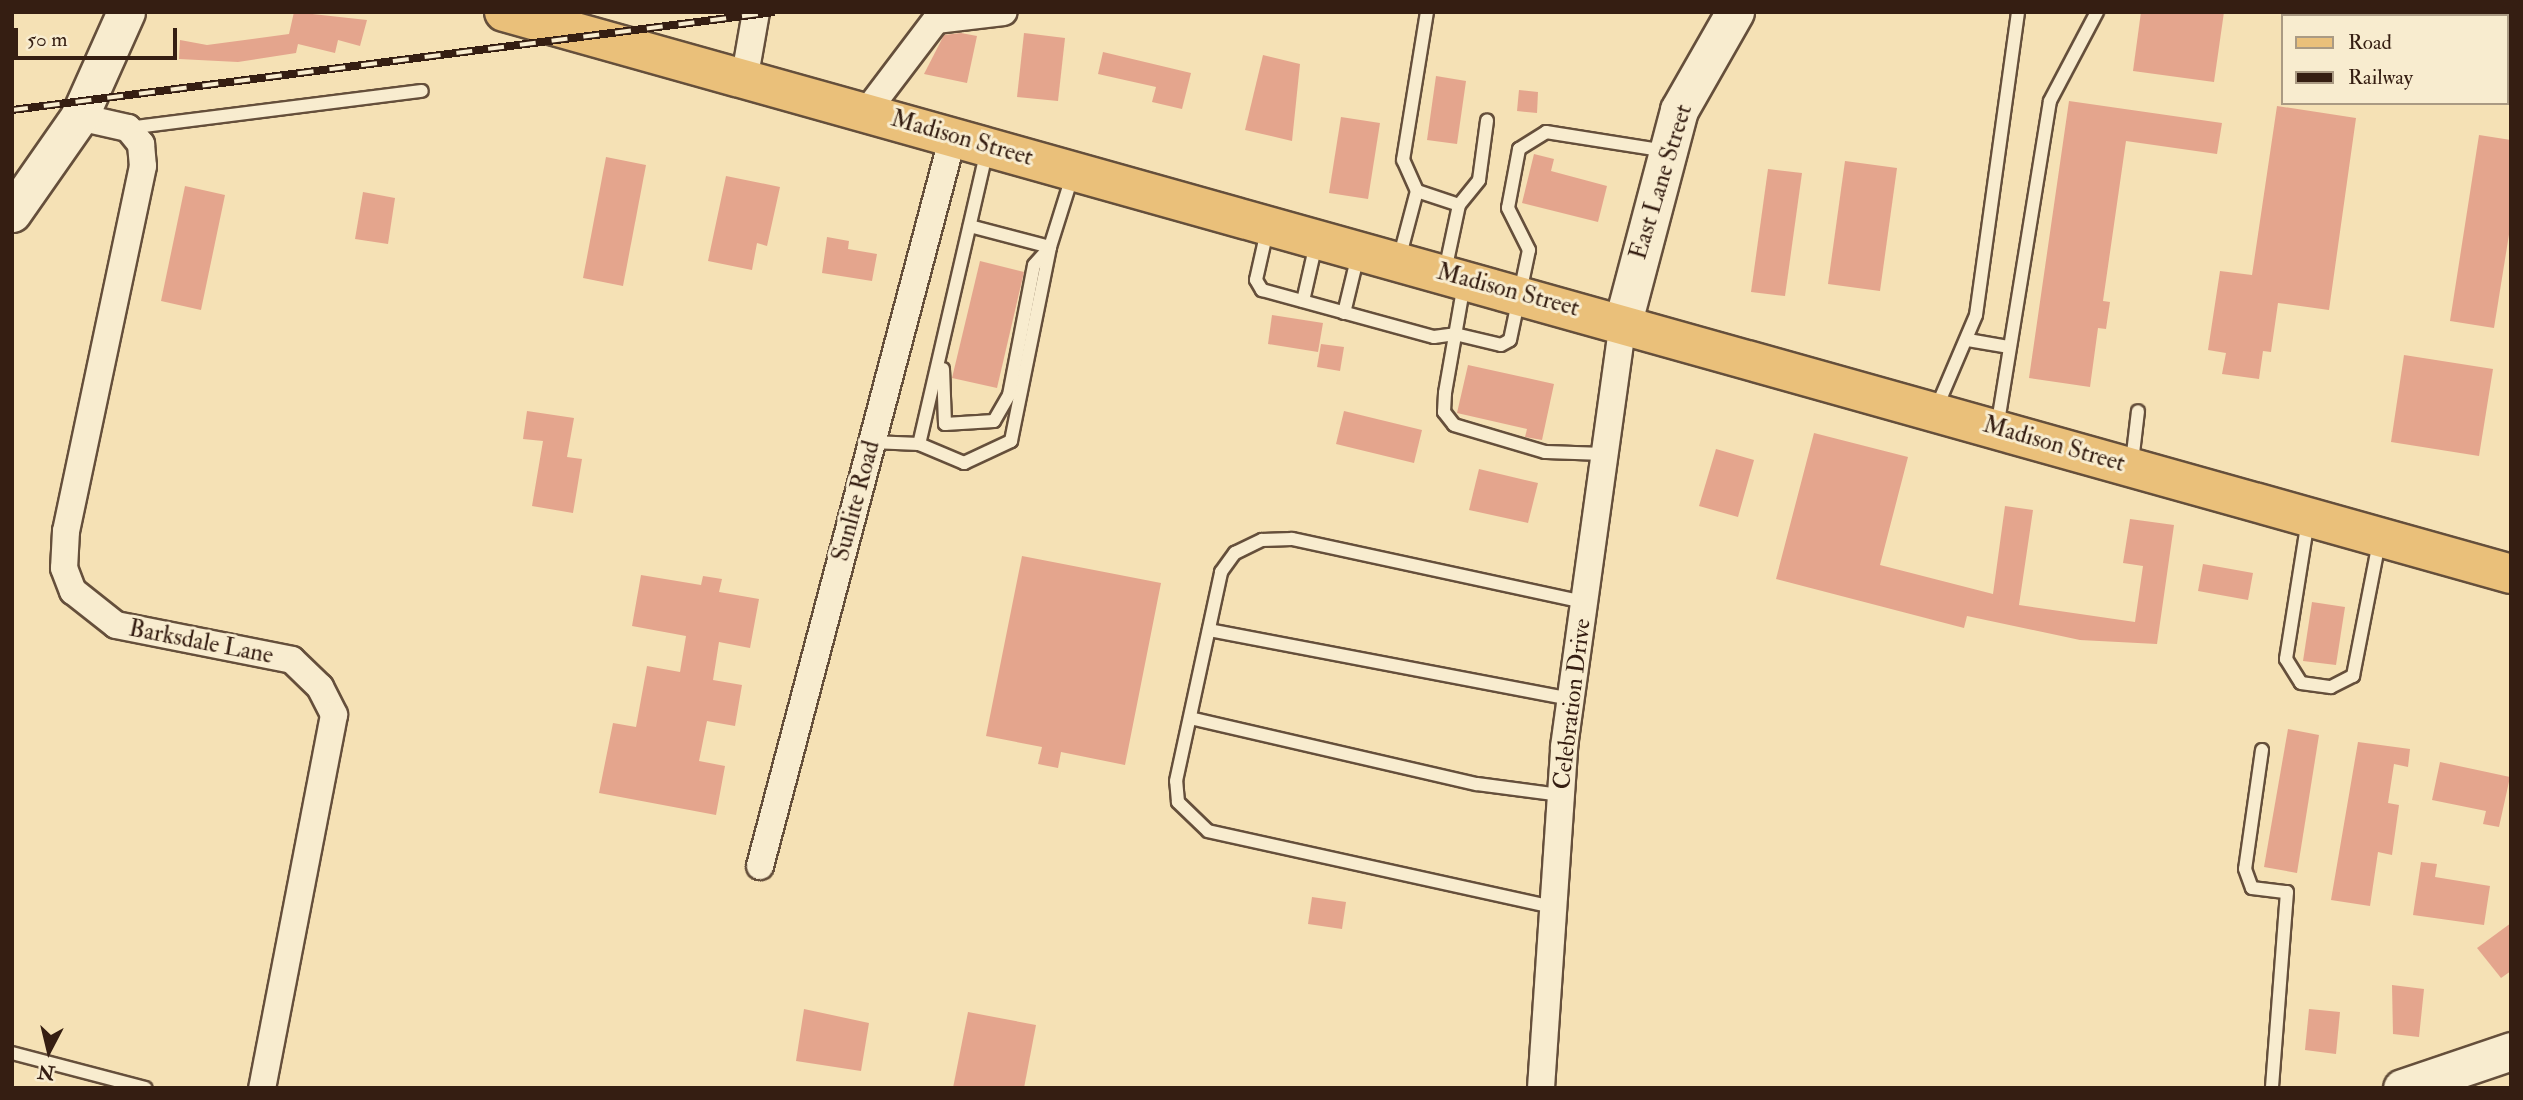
<!DOCTYPE html>
<style>
body{margin:0}
#map{position:relative;width:2523px;height:1100px;overflow:hidden;background:#f5e1b5;font-family:"IM FELL Double Pica",serif}
div>[style]{position:absolute}
.building>*{inset:0;background:#e4a58d}
.roads{filter:drop-shadow(2px 0 #654f3b) drop-shadow(-2px 0 #654f3b) drop-shadow(0 2px #654f3b) drop-shadow(0 -2px #654f3b)}
.lane>*{height:12px;margin:-6px;padding:0 6px;transform-origin:6px;border-radius:6px;background:#f8eccf}
.street>*{height:26px;margin:-13px;padding:0 13px;transform-origin:13px;border-radius:13px;background:#f8eccf}
.secondary>*{height:37px;margin:-18.5px;padding:0 18.5px;transform-origin:18.5px;border-radius:18.5px;background:#f8eccf}
.primary>*{height:38px;margin:-19px;padding:0 19px;transform-origin:19px;border-radius:19px;background:#eac07a}
.rail>*{height:8px;margin-top:-4px;transform-origin:0;background:repeating-linear-gradient(90deg,#f8eccf 0 16px,#351e12 0 32px);box-sizing:border-box;border-block:2px solid #351e12}
span{translate:-50% -50%;white-space:nowrap;text-align:center;line-height:1.15;-webkit-text-stroke:6px #f8eccf;paint-order:stroke}
.street-label{font-size:24px;color:#351e12}
.frame{position:absolute;inset:0;border:14px solid #351e12;pointer-events:none}
.legend{position:absolute;left:2281px;top:14px;width:228px;height:91px;box-sizing:border-box;background:#f8eccf;border:2px solid #aa9a83;margin:0;padding:9px 12px;list-style:none;font-size:21px;color:#351e12}
.legend li{display:flex;align-items:center;gap:14px;height:35px}
.legend b{width:35px;border:2px solid #aa9a83}
.north{position:absolute;left:14px;top:1016px;width:70px;height:70px;-webkit-text-stroke:5px #f8eccf;paint-order:stroke;rotate:187deg;font-size:19px;font-weight:700;line-height:28px;text-align:center;color:#351e12}
.north::after{content:'';display:block;margin:auto;width:24px;height:32px;background:#351e12;clip-path:polygon(50% 0,100% 100%,50% 72%,0 100%)}
.scale{position:absolute;left:14px;top:28px;width:163px;height:32px;box-sizing:border-box;border:4px solid #351e12;border-top:0;padding-left:9px;font-size:21px;line-height:24px;white-space:nowrap;color:#351e12;-webkit-text-stroke:5px #f8eccf;paint-order:stroke}
</style>
<div id="map">
<div class="building">
<i style="clip-path:polygon(294px 12px,367px 20px,360px 46px,338px 40px,335px 53px,298px 44px,296px 53px,238px 62px,179px 59px,180px 40px,207px 45px,289px 34px)"></i>
<i style="clip-path:polygon(2141px 12px,2224px 12px,2214px 82px,2133px 71px)"></i>
<i style="clip-path:polygon(961px 33px,977px 36px,967px 83px,924px 74px,944px 35px)"></i>
<i style="clip-path:polygon(1024px 33px,1065px 38px,1058px 101px,1017px 97px)"></i>
<i style="clip-path:polygon(1103px 52px,1191px 73px,1182px 109px,1152px 102px,1156px 87px,1098px 74px)"></i>
<i style="clip-path:polygon(1263px 55px,1300px 64px,1292px 141px,1245px 130px)"></i>
<i style="clip-path:polygon(1436px 76px,1466px 81px,1457px 144px,1427px 140px)"></i>
<i style="clip-path:polygon(1519px 90px,1538px 92px,1537px 113px,1517px 111px)"></i>
<i style="clip-path:polygon(2069px 101px,2222px 123px,2217px 154px,2126px 141px,2103px 301px,2110px 302px,2106px 329px,2098px 328px,2090px 387px,2029px 378px)"></i>
<i style="clip-path:polygon(2277px 106px,2356px 118px,2329px 310px,2278px 303px,2271px 352px,2263px 351px,2259px 379px,2222px 374px,2226px 353px,2208px 350px,2220px 271px,2252px 275px)"></i>
<i style="clip-path:polygon(1341px 117px,1380px 123px,1368px 199px,1329px 193px)"></i>
<i style="clip-path:polygon(2479px 135px,2511px 140px,2511px 222px,2494px 328px,2450px 321px)"></i>
<i style="clip-path:polygon(1534px 154px,1554px 159px,1551px 171px,1607px 186px,1598px 222px,1522px 203px)"></i>
<i style="clip-path:polygon(606px 157px,646px 165px,623px 286px,583px 278px)"></i>
<i style="clip-path:polygon(1845px 161px,1897px 168px,1880px 291px,1828px 284px)"></i>
<i style="clip-path:polygon(1768px 169px,1802px 173px,1785px 296px,1751px 292px)"></i>
<i style="clip-path:polygon(726px 176px,780px 187px,767px 246px,757px 243px,752px 270px,708px 261px)"></i>
<i style="clip-path:polygon(185px 186px,225px 195px,201px 310px,161px 301px)"></i>
<i style="clip-path:polygon(363px 192px,395px 198px,388px 244px,355px 239px)"></i>
<i style="clip-path:polygon(827px 237px,849px 241px,848px 249px,877px 254px,872px 281px,822px 273px)"></i>
<i style="clip-path:polygon(980px 261px,1024px 272px,997px 388px,952px 378px)"></i>
<i style="clip-path:polygon(1272px 315px,1323px 323px,1318px 352px,1268px 344px)"></i>
<i style="clip-path:polygon(1321px 344px,1344px 347px,1340px 371px,1317px 367px)"></i>
<i style="clip-path:polygon(2404px 355px,2493px 369px,2479px 456px,2391px 442px)"></i>
<i style="clip-path:polygon(1468px 365px,1554px 384px,1542px 440px,1525px 437px,1527px 429px,1457px 413px)"></i>
<i style="clip-path:polygon(527px 411px,574px 418px,567px 457px,582px 459px,573px 513px,532px 506px,543px 441px,523px 439px)"></i>
<i style="clip-path:polygon(1344px 411px,1422px 430px,1414px 463px,1336px 444px)"></i>
<i style="clip-path:polygon(1814px 433px,1908px 457px,1880px 565px,1993px 594px,2005px 506px,2033px 510px,2019px 605px,2135px 622px,2143px 566px,2123px 563px,2130px 519px,2174px 525px,2157px 644px,2080px 640px,1967px 616px,1964px 628px,1776px 579px)"></i>
<i style="clip-path:polygon(1716px 449px,1754px 460px,1738px 517px,1699px 506px)"></i>
<i style="clip-path:polygon(1479px 469px,1538px 483px,1528px 523px,1469px 510px)"></i>
<i style="clip-path:polygon(1022px 556px,1161px 583px,1125px 765px,1061px 752px,1058px 768px,1038px 764px,1042px 747px,986px 736px)"></i>
<i style="clip-path:polygon(2203px 564px,2253px 573px,2248px 600px,2198px 591px)"></i>
<i style="clip-path:polygon(641px 575px,701px 585px,703px 576px,722px 579px,719px 592px,759px 599px,750px 648px,719px 642px,713px 680px,742px 685px,735px 726px,707px 721px,699px 761px,725px 766px,716px 815px,599px 793px,613px 723px,636px 727px,647px 666px,680px 672px,686px 636px,632px 626px)"></i>
<i style="clip-path:polygon(2312px 602px,2345px 607px,2336px 665px,2303px 661px)"></i>
<i style="clip-path:polygon(2288px 729px,2319px 735px,2297px 873px,2264px 867px)"></i>
<i style="clip-path:polygon(2358px 742px,2410px 749px,2408px 767px,2394px 764px,2388px 803px,2399px 805px,2392px 855px,2378px 852px,2370px 906px,2331px 900px)"></i>
<i style="clip-path:polygon(2440px 762px,2510px 777px,2499px 827px,2483px 824px,2486px 811px,2432px 800px)"></i>
<i style="clip-path:polygon(2421px 862px,2437px 864px,2435px 877px,2490px 886px,2484px 925px,2413px 915px)"></i>
<i style="clip-path:polygon(1312px 897px,1346px 902px,1342px 929px,1308px 924px)"></i>
<i style="clip-path:polygon(2511px 923px,2511px 971px,2501px 978px,2477px 948px)"></i>
<i style="clip-path:polygon(2392px 985px,2424px 989px,2419px 1037px,2393px 1034px)"></i>
<i style="clip-path:polygon(804px 1009px,869px 1023px,861px 1071px,796px 1061px)"></i>
<i style="clip-path:polygon(2309px 1009px,2340px 1012px,2336px 1054px,2305px 1050px)"></i>
<i style="clip-path:polygon(968px 1012px,1036px 1025px,1024px 1088px,953px 1088px)"></i>
</div>
<div class="roads">
<div class="lane">
<i style="left:128px;top:128px;width:296px;rotate:-7.2deg"></i>
<i style="left:987px;top:150px;width:302px;rotate:103deg"></i>
<i style="left:919px;top:444px;width:49px;rotate:22.9deg"></i>
<i style="left:964px;top:463px;width:52px;rotate:-25.1deg"></i>
<i style="left:1011px;top:441px;width:198px;rotate:-78.6deg"></i>
<i style="left:1050px;top:247px;width:73px;rotate:-72.6deg"></i>
<i style="left:1417px;top:191px;width:44px;rotate:18.4deg"></i>
<i style="left:1459px;top:205px;width:67px;rotate:102deg"></i>
<i style="left:1459px;top:205px;width:32px;rotate:-51deg"></i>
<i style="left:1479px;top:180px;width:60px;rotate:-82.3deg"></i>
<i style="left:1267px;top:231px;width:50px;rotate:102.7deg"></i>
<i style="left:1256px;top:280px;width:12px;rotate:59deg"></i>
<i style="left:1262px;top:290px;width:178px;rotate:15.3deg"></i>
<i style="left:1434px;top:337px;width:21px;rotate:-8deg"></i>
<i style="left:1455px;top:334px;width:47px;rotate:13.4deg"></i>
<i style="left:1501px;top:345px;width:10px;rotate:-29deg"></i>
<i style="left:1510px;top:340px;width:92px;rotate:-78.1deg"></i>
<i style="left:1529px;top:250px;width:47px;rotate:-116.6deg"></i>
<i style="left:1508px;top:208px;width:60px;rotate:-79.4deg"></i>
<i style="left:1519px;top:149px;width:32px;rotate:-32deg"></i>
<i style="left:1546px;top:132px;width:121px;rotate:9deg"></i>
<i style="left:1399px;top:259px;width:70px;rotate:-75.2deg"></i>
<i style="left:1417px;top:191px;width:34px;rotate:-114deg"></i>
<i style="left:1403px;top:160px;width:150px;rotate:-80.8deg"></i>
<i style="left:1464px;top:284px;width:111px;rotate:99.9deg"></i>
<i style="left:1445px;top:393px;width:19px;rotate:93deg"></i>
<i style="left:1444px;top:412px;width:16px;rotate:52deg"></i>
<i style="left:1454px;top:425px;width:95px;rotate:16.5deg"></i>
<i style="left:1545px;top:452px;width:60px;rotate:1.9deg"></i>
<i style="left:1303px;top:301px;width:58px;rotate:-77.2deg"></i>
<i style="left:1344px;top:313px;width:60px;rotate:-76.4deg"></i>
<i style="left:1968px;top:340px;width:42px;rotate:9.7deg"></i>
<i style="left:943px;top:369px;width:55px;rotate:87.9deg"></i>
<i style="left:945px;top:424px;width:49px;rotate:-3.5deg"></i>
<i style="left:994px;top:421px;width:30px;rotate:-60deg"></i>
<i style="left:1009px;top:395px;width:132px;rotate:-79.1deg"></i>
<i style="left:1034px;top:265px;width:24px;rotate:-48deg"></i>
<i style="left:1050px;top:247px;width:83px;rotate:-165.3deg"></i>
<i style="left:1936px;top:409px;width:102px;rotate:-66.9deg"></i>
<i style="left:1976px;top:315px;width:306px;rotate:-82.1deg"></i>
<i style="left:1997px;top:428px;width:331px;rotate:-80.8deg"></i>
<i style="left:2050px;top:101px;width:101px;rotate:-62.2deg"></i>
<i style="left:872px;top:442px;width:47px;rotate:2.4deg"></i>
<i style="left:2132px;top:462px;width:51px;rotate:-83.3deg"></i>
<i style="left:2308px;top:520px;width:141px;rotate:99deg"></i>
<i style="left:2286px;top:659px;width:28px;rotate:58deg"></i>
<i style="left:2301px;top:683px;width:30px;rotate:8deg"></i>
<i style="left:2331px;top:687px;width:25px;rotate:-27deg"></i>
<i style="left:2353px;top:676px;width:136px;rotate:-79deg"></i>
<i style="left:1209px;top:630px;width:369px;rotate:10.8deg"></i>
<i style="left:1190px;top:718px;width:294px;rotate:13deg"></i>
<i style="left:1477px;top:784px;width:85px;rotate:7.5deg"></i>
<i style="left:2262px;top:750px;width:120px;rotate:98.1deg"></i>
<i style="left:2245px;top:869px;width:20px;rotate:70deg"></i>
<i style="left:2252px;top:888px;width:35px;rotate:7deg"></i>
<i style="left:2287px;top:892px;width:197px;rotate:94.4deg"></i>
<i style="left:1553px;top:907px;width:353px;rotate:-167.6deg"></i>
<i style="left:1208px;top:831px;width:42px;rotate:-136deg"></i>
<i style="left:1178px;top:802px;width:21px;rotate:-95deg"></i>
<i style="left:1176px;top:781px;width:214px;rotate:-77.8deg"></i>
<i style="left:1221px;top:572px;width:24px;rotate:-54deg"></i>
<i style="left:1235px;top:553px;width:30px;rotate:-26deg"></i>
<i style="left:1262px;top:540px;width:30px;rotate:-2deg"></i>
<i style="left:1292px;top:539px;width:299px;rotate:12.2deg"></i>
<i style="left:12px;top:1053px;width:138px;rotate:14.7deg"></i>
</div>
<div class="street">
<i style="left:744px;top:81px;width:70px;rotate:-80.1deg"></i>
<i style="left:867px;top:111px;width:114px;rotate:-52.8deg"></i>
<i style="left:936px;top:20px;width:68px;rotate:-6.7deg"></i>
<i style="left:79px;top:117px;width:50px;rotate:12.7deg"></i>
<i style="left:128px;top:128px;width:21px;rotate:51deg"></i>
<i style="left:141px;top:144px;width:22px;rotate:85deg"></i>
<i style="left:143px;top:166px;width:373px;rotate:101.9deg"></i>
<i style="left:66px;top:531px;width:37px;rotate:93deg"></i>
<i style="left:64px;top:568px;width:25px;rotate:69deg"></i>
<i style="left:73px;top:591px;width:55px;rotate:38.3deg"></i>
<i style="left:116px;top:625px;width:179px;rotate:11.2deg"></i>
<i style="left:292px;top:660px;width:39px;rotate:44deg"></i>
<i style="left:320px;top:687px;width:31px;rotate:63deg"></i>
<i style="left:334px;top:715px;width:380px;rotate:100.9deg"></i>
<i style="left:760px;top:866px;width:755px;rotate:-75.19deg"></i>
<i style="left:1541px;top:1088px;width:342px;rotate:-86.1deg"></i>
<i style="left:1564px;top:747px;width:429px;rotate:-82.1deg"></i>
</div>
<div class="secondary">
<i style="left:12px;top:213px;width:117px;rotate:-55.1deg"></i>
<i style="left:79px;top:117px;width:115px;rotate:-65.9deg"></i>
<i style="left:1623px;top:322px;width:219px;rotate:-75.2deg"></i>
<i style="left:1679px;top:110px;width:113px;rotate:-60.3deg"></i>
<i style="left:2402px;top:1088px;width:115px;rotate:-18.7deg"></i>
</div>
<div class="primary">
<i style="left:504px;top:12px;width:2084px;rotate:15.64deg"></i>
</div>
</div>
<div class="rail">
<i style="left:12px;top:110px;width:769px;rotate:-7.32deg"></i>
</div>
<div class="street-label">
<span style="left:962px;top:138px;rotate:16deg">Madison Street</span>
<span style="left:1661px;top:182px;rotate:-73deg">East Lane Street</span>
<span style="left:1508px;top:290px;rotate:15deg">Madison Street</span>
<span style="left:2054px;top:444px;rotate:16deg">Madison Street</span>
<span style="left:856px;top:501px;rotate:-75deg">Sunlite Road</span>
<span style="left:201px;top:642px;rotate:11deg">Barksdale Lane</span>
<span style="left:1572px;top:704px;rotate:-83deg">Celebration Drive</span>
</div>
<div class="frame"></div>
<ul class="legend">
<li><b style="height:9px;background:#eac07a"></b>Road</li>
<li><b style="height:9px;background:#351e12"></b>Railway</li>
</ul>
<div class="north">N</div>
<div class="scale">50 m</div>
</div>
